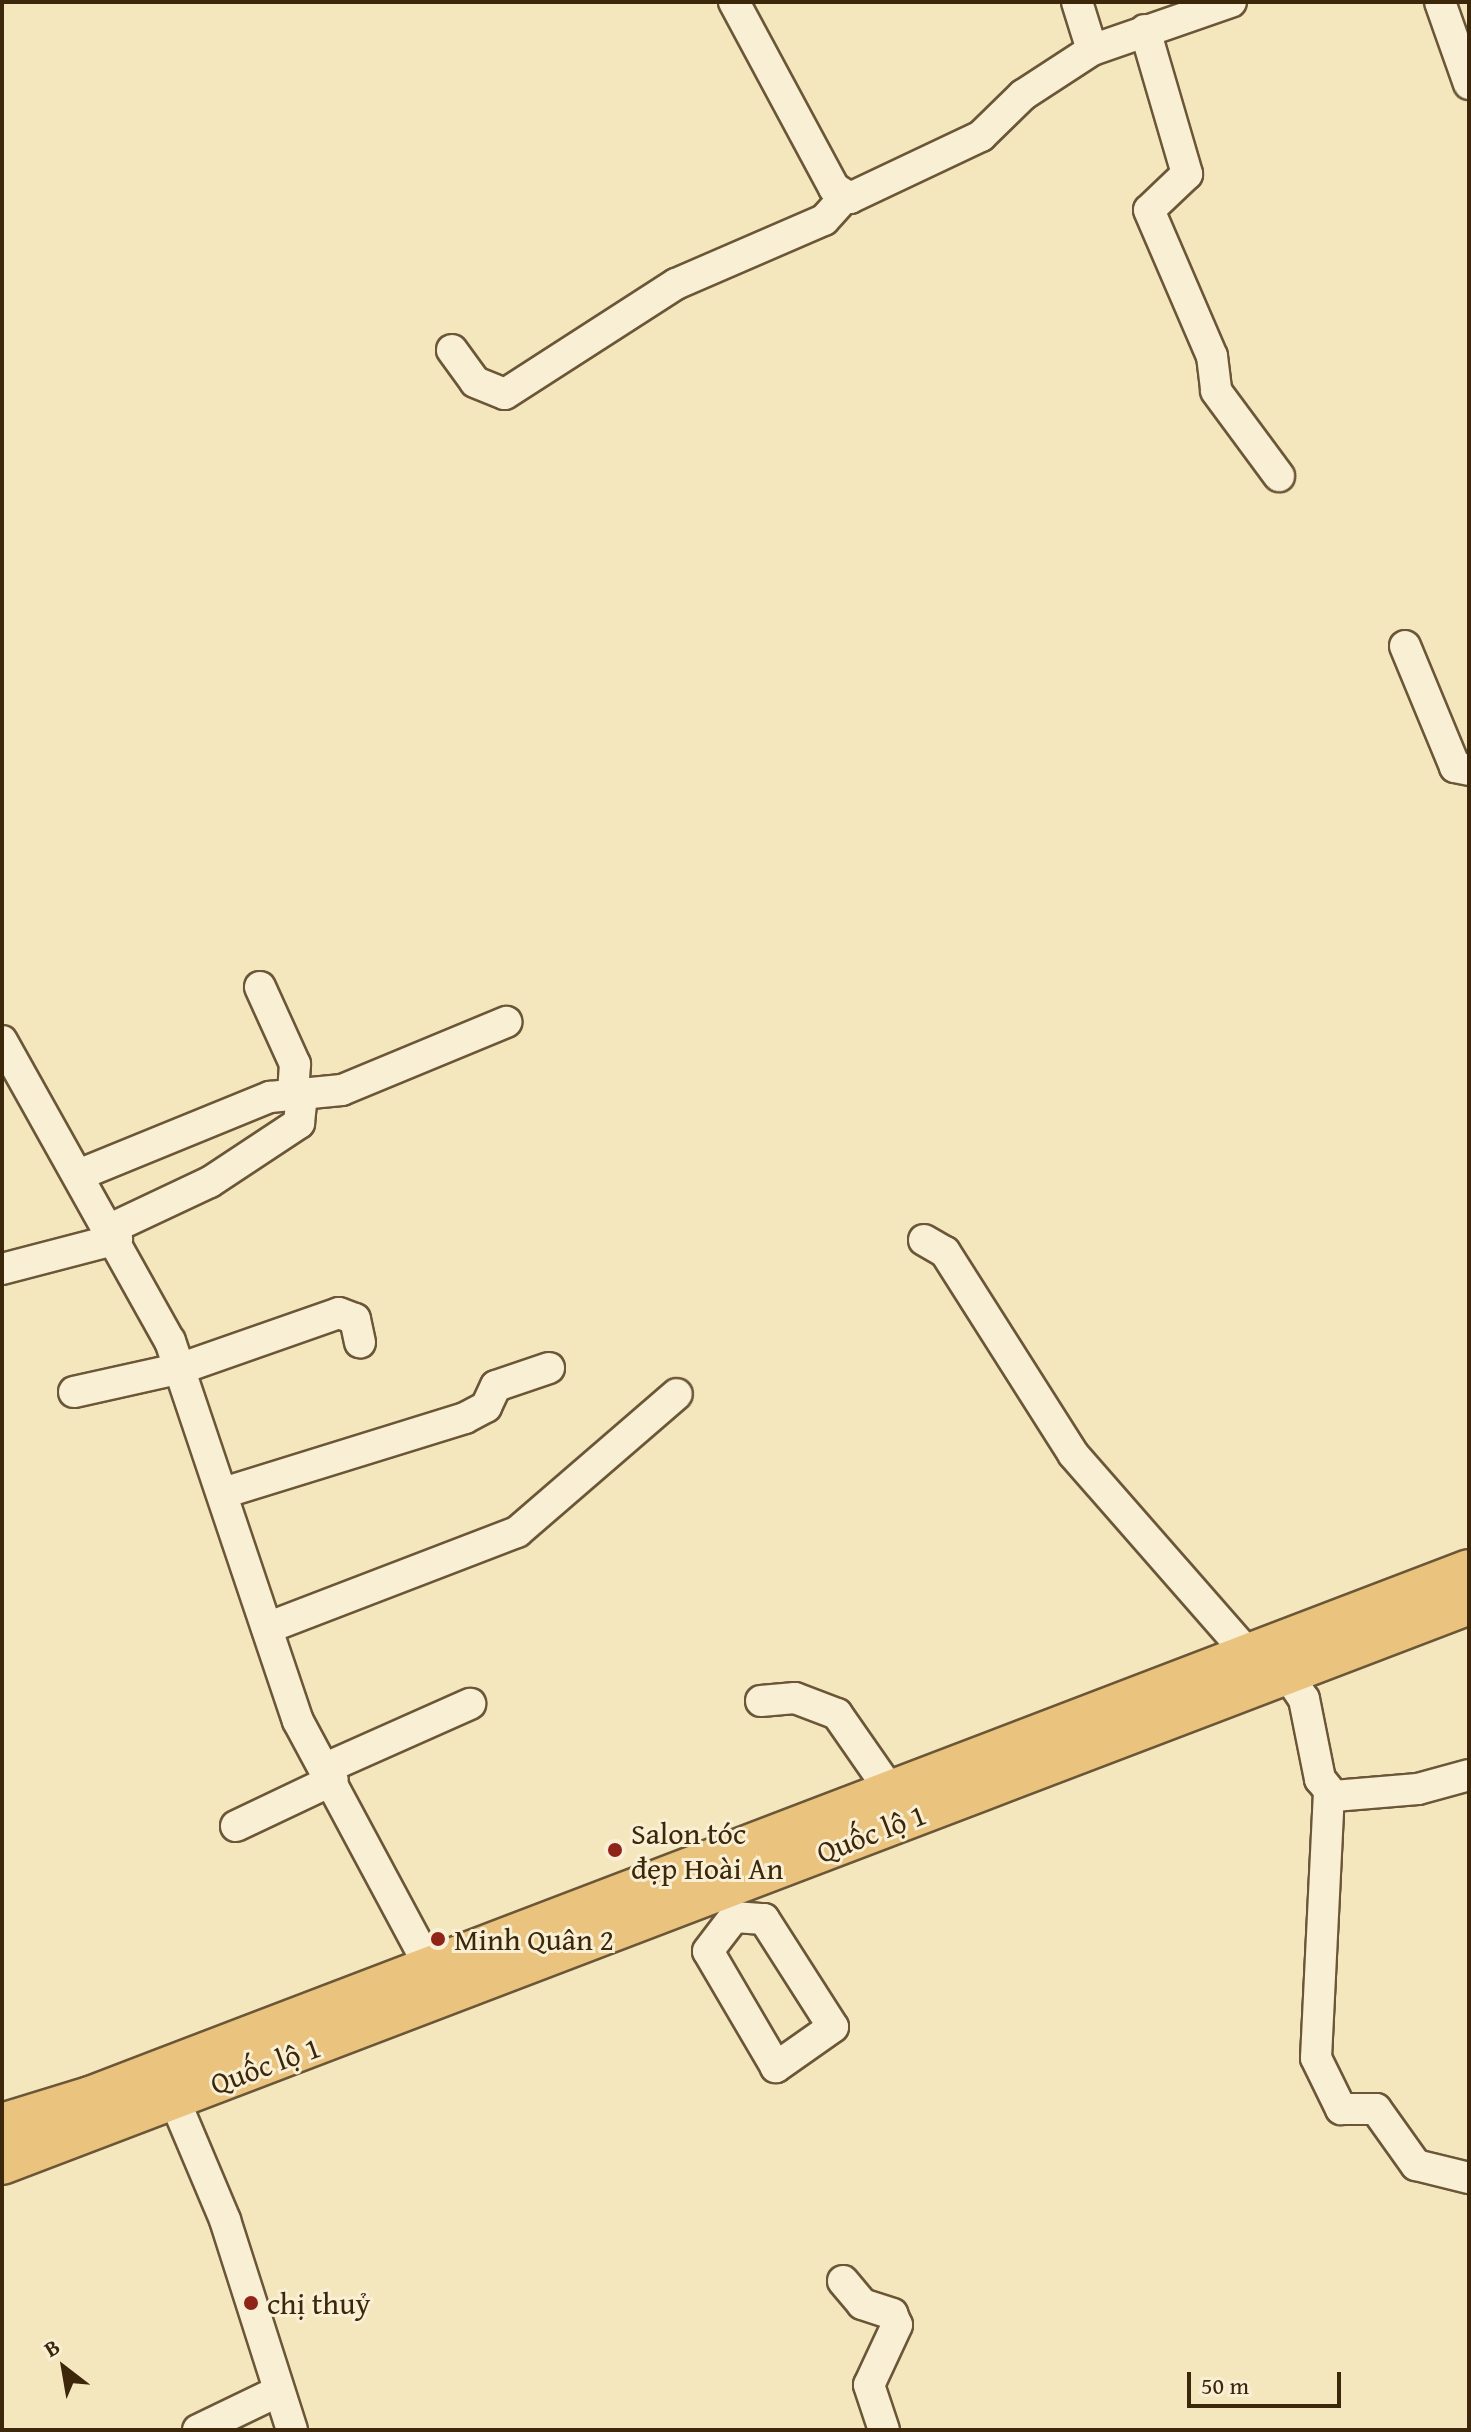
<!DOCTYPE html>
<meta charset="utf-8">
<style>
body{margin:0}
#map{position:relative;width:1471px;height:2432px;overflow:hidden;background:#f4e7be;font-family:"Gentium Book Plus",serif}
div>[style]{position:absolute}
.roads{filter:drop-shadow(2px 0 #6b5737) drop-shadow(-2px 0 #6b5737) drop-shadow(0 2px #6b5737) drop-shadow(0 -2px #6b5737)}
.minor>*{height:30px;margin:-15px;padding:0 15px;transform-origin:15px;border-radius:15px;background:#f8efd5}
.highway>*{height:42px;margin:-21px;padding:0 21px;transform-origin:21px;border-radius:21px;background:#eac47f}
.dots>*{width:22px;height:22px;translate:-50% -50%;box-sizing:border-box;border:4px solid #f8efd5;border-radius:50%}
span{translate:-50% -50%;white-space:nowrap;text-align:center;line-height:1.15;-webkit-text-stroke:6px #f8efd5;paint-order:stroke}
.poi-label{font-size:30px;color:#3d270a}
.left{translate:0 -50%;text-align:left}
.street-label{font-size:30px;color:#3d270a}
.frame{position:absolute;inset:0;border:4px solid #3d270a;pointer-events:none}
.north{position:absolute;left:24px;top:2328px;width:80px;height:80px;-webkit-text-stroke:6px #f8efd5;paint-order:stroke;rotate:329deg;font-size:22px;font-weight:700;line-height:32px;text-align:center;color:#3d270a}
.north::after{content:'';display:block;margin:auto;width:28px;height:36px;background:#3d270a;clip-path:polygon(50% 0,100% 100%,50% 72%,0 100%)}
.scale{position:absolute;left:1187px;top:2372px;width:154px;height:36px;box-sizing:border-box;border:4px solid #3d270a;border-top:0;padding-left:10px;font-size:24px;line-height:28px;white-space:nowrap;color:#3d270a;-webkit-text-stroke:6px #f8efd5;paint-order:stroke}
</style>
<div id="map">
<div class="roads">
<div class="minor">
<i style="left:734px;top:2px;width:211px;rotate:61.7deg"></i>
<i style="left:834px;top:188px;width:19px;rotate:32deg"></i>
<i style="left:850px;top:198px;width:145px;rotate:-25.3deg"></i>
<i style="left:981px;top:136px;width:59px;rotate:-44.3deg"></i>
<i style="left:1023px;top:95px;width:82px;rotate:-33.1deg"></i>
<i style="left:1092px;top:50px;width:147px;rotate:-19.1deg"></i>
<i style="left:1077px;top:2px;width:50px;rotate:72.6deg"></i>
<i style="left:1440px;top:2px;width:87px;rotate:70.5deg"></i>
<i style="left:1145px;top:30px;width:150px;rotate:73.7deg"></i>
<i style="left:1187px;top:174px;width:52px;rotate:136.5deg"></i>
<i style="left:1149px;top:210px;width:159px;rotate:66.7deg"></i>
<i style="left:1212px;top:356px;width:35px;rotate:83deg"></i>
<i style="left:1216px;top:391px;width:106px;rotate:53.5deg"></i>
<i style="left:452px;top:350px;width:39px;rotate:54deg"></i>
<i style="left:475px;top:382px;width:32px;rotate:22deg"></i>
<i style="left:505px;top:394px;width:203px;rotate:-32.8deg"></i>
<i style="left:676px;top:284px;width:161px;rotate:-23.4deg"></i>
<i style="left:824px;top:220px;width:31px;rotate:-48deg"></i>
<i style="left:1405px;top:646px;width:131px;rotate:67.5deg"></i>
<i style="left:1455px;top:767px;width:14px;rotate:12deg"></i>
<i style="left:260px;top:987px;width:85px;rotate:65.6deg"></i>
<i style="left:295px;top:1064px;width:28px;rotate:94deg"></i>
<i style="left:2px;top:1041px;width:344px;rotate:60.8deg"></i>
<i style="left:170px;top:1341px;width:401px;rotate:71.4deg"></i>
<i style="left:298px;top:1721px;width:281px;rotate:61.8deg"></i>
<i style="left:81px;top:1174px;width:204px;rotate:-22.2deg"></i>
<i style="left:270px;top:1097px;width:72px;rotate:-5.6deg"></i>
<i style="left:342px;top:1090px;width:178px;rotate:-22.5deg"></i>
<i style="left:110px;top:1229px;width:110px;rotate:-25.2deg"></i>
<i style="left:210px;top:1182px;width:107px;rotate:-33.5deg"></i>
<i style="left:299px;top:1123px;width:31px;rotate:-84deg"></i>
<i style="left:924px;top:1240px;width:24px;rotate:30deg"></i>
<i style="left:945px;top:1252px;width:239px;rotate:57.6deg"></i>
<i style="left:1073px;top:1454px;width:269px;rotate:48.8deg"></i>
<i style="left:2px;top:1269px;width:119px;rotate:-14.6deg"></i>
<i style="left:74px;top:1392px;width:111px;rotate:-12.5deg"></i>
<i style="left:182px;top:1368px;width:166px;rotate:-19.3deg"></i>
<i style="left:339px;top:1313px;width:17px;rotate:21deg"></i>
<i style="left:355px;top:1319px;width:24px;rotate:78deg"></i>
<i style="left:223px;top:1493px;width:253px;rotate:-17.2deg"></i>
<i style="left:465px;top:1418px;width:24px;rotate:-28deg"></i>
<i style="left:486px;top:1407px;width:23px;rotate:-65deg"></i>
<i style="left:496px;top:1386px;width:56px;rotate:-18.8deg"></i>
<i style="left:267px;top:1628px;width:268px;rotate:-21deg"></i>
<i style="left:517px;top:1532px;width:211px;rotate:-40.8deg"></i>
<i style="left:1287px;top:1674px;width:30px;rotate:56deg"></i>
<i style="left:1304px;top:1699px;width:82px;rotate:78.7deg"></i>
<i style="left:1320px;top:1779px;width:22px;rotate:51deg"></i>
<i style="left:1334px;top:1796px;width:84px;rotate:-4.8deg"></i>
<i style="left:1418px;top:1789px;width:53px;rotate:-15.4deg"></i>
<i style="left:761px;top:1701px;width:34px;rotate:-5deg"></i>
<i style="left:795px;top:1698px;width:45px;rotate:20.9deg"></i>
<i style="left:837px;top:1714px;width:96px;rotate:55.2deg"></i>
<i style="left:326px;top:1768px;width:158px;rotate:-24deg"></i>
<i style="left:1329px;top:1792px;width:266px;rotate:92.8deg"></i>
<i style="left:1316px;top:2058px;width:57px;rotate:63.9deg"></i>
<i style="left:1341px;top:2109px;width:35px"></i>
<i style="left:1376px;top:2109px;width:69px;rotate:54.5deg"></i>
<i style="left:1416px;top:2165px;width:55px;rotate:13.8deg"></i>
<i style="left:236px;top:1826px;width:107px;rotate:-25.4deg"></i>
<i style="left:734px;top:1917px;width:30px;rotate:4deg"></i>
<i style="left:764px;top:1919px;width:128px;rotate:57.4deg"></i>
<i style="left:833px;top:2027px;width:70px;rotate:144.9deg"></i>
<i style="left:776px;top:2067px;width:134px;rotate:-120.4deg"></i>
<i style="left:708px;top:1951px;width:43px;rotate:-52.6deg"></i>
<i style="left:174px;top:2099px;width:131px;rotate:67.1deg"></i>
<i style="left:225px;top:2220px;width:220px;rotate:72.3deg"></i>
<i style="left:843px;top:2281px;width:30px;rotate:50deg"></i>
<i style="left:862px;top:2304px;width:32px;rotate:18deg"></i>
<i style="left:892px;top:2314px;width:12px;rotate:66deg"></i>
<i style="left:897px;top:2325px;width:66px;rotate:115deg"></i>
<i style="left:869px;top:2385px;width:47px;rotate:71.6deg"></i>
<i style="left:198px;top:2430px;width:88px;rotate:-25.7deg"></i>
</div>
<div class="highway">
<i style="left:2px;top:2125px;width:92px;rotate:-17.1deg"></i>
<i style="left:90px;top:2098px;width:1476px;rotate:-20.91deg"></i>
<i style="left:2px;top:2163px;width:1570px;rotate:-20.89deg"></i>
</div>
</div>
<div class="dots">
<i style="left:615px;top:1850px;background:#8f2418"></i>
<i style="left:438px;top:1939px;background:#8f2418"></i>
<i style="left:251px;top:2303px;background:#8f2418"></i>
</div>
<div class="poi-label">
<span class="left" style="left:631px;top:1850px">Salon tóc<br>đẹp Hoài An</span>
<span class="left" style="left:454px;top:1939px">Minh Quân 2</span>
<span class="left" style="left:267px;top:2303px">chị thuỷ</span>
</div>
<div class="street-label">
<span style="left:871px;top:1833px;rotate:-21deg">Quốc lộ 1</span>
<span style="left:265px;top:2065px;rotate:-20deg">Quốc lộ 1</span>
</div>
<div class="frame"></div>
<div class="north">B</div>
<div class="scale">50 m</div>
</div>
